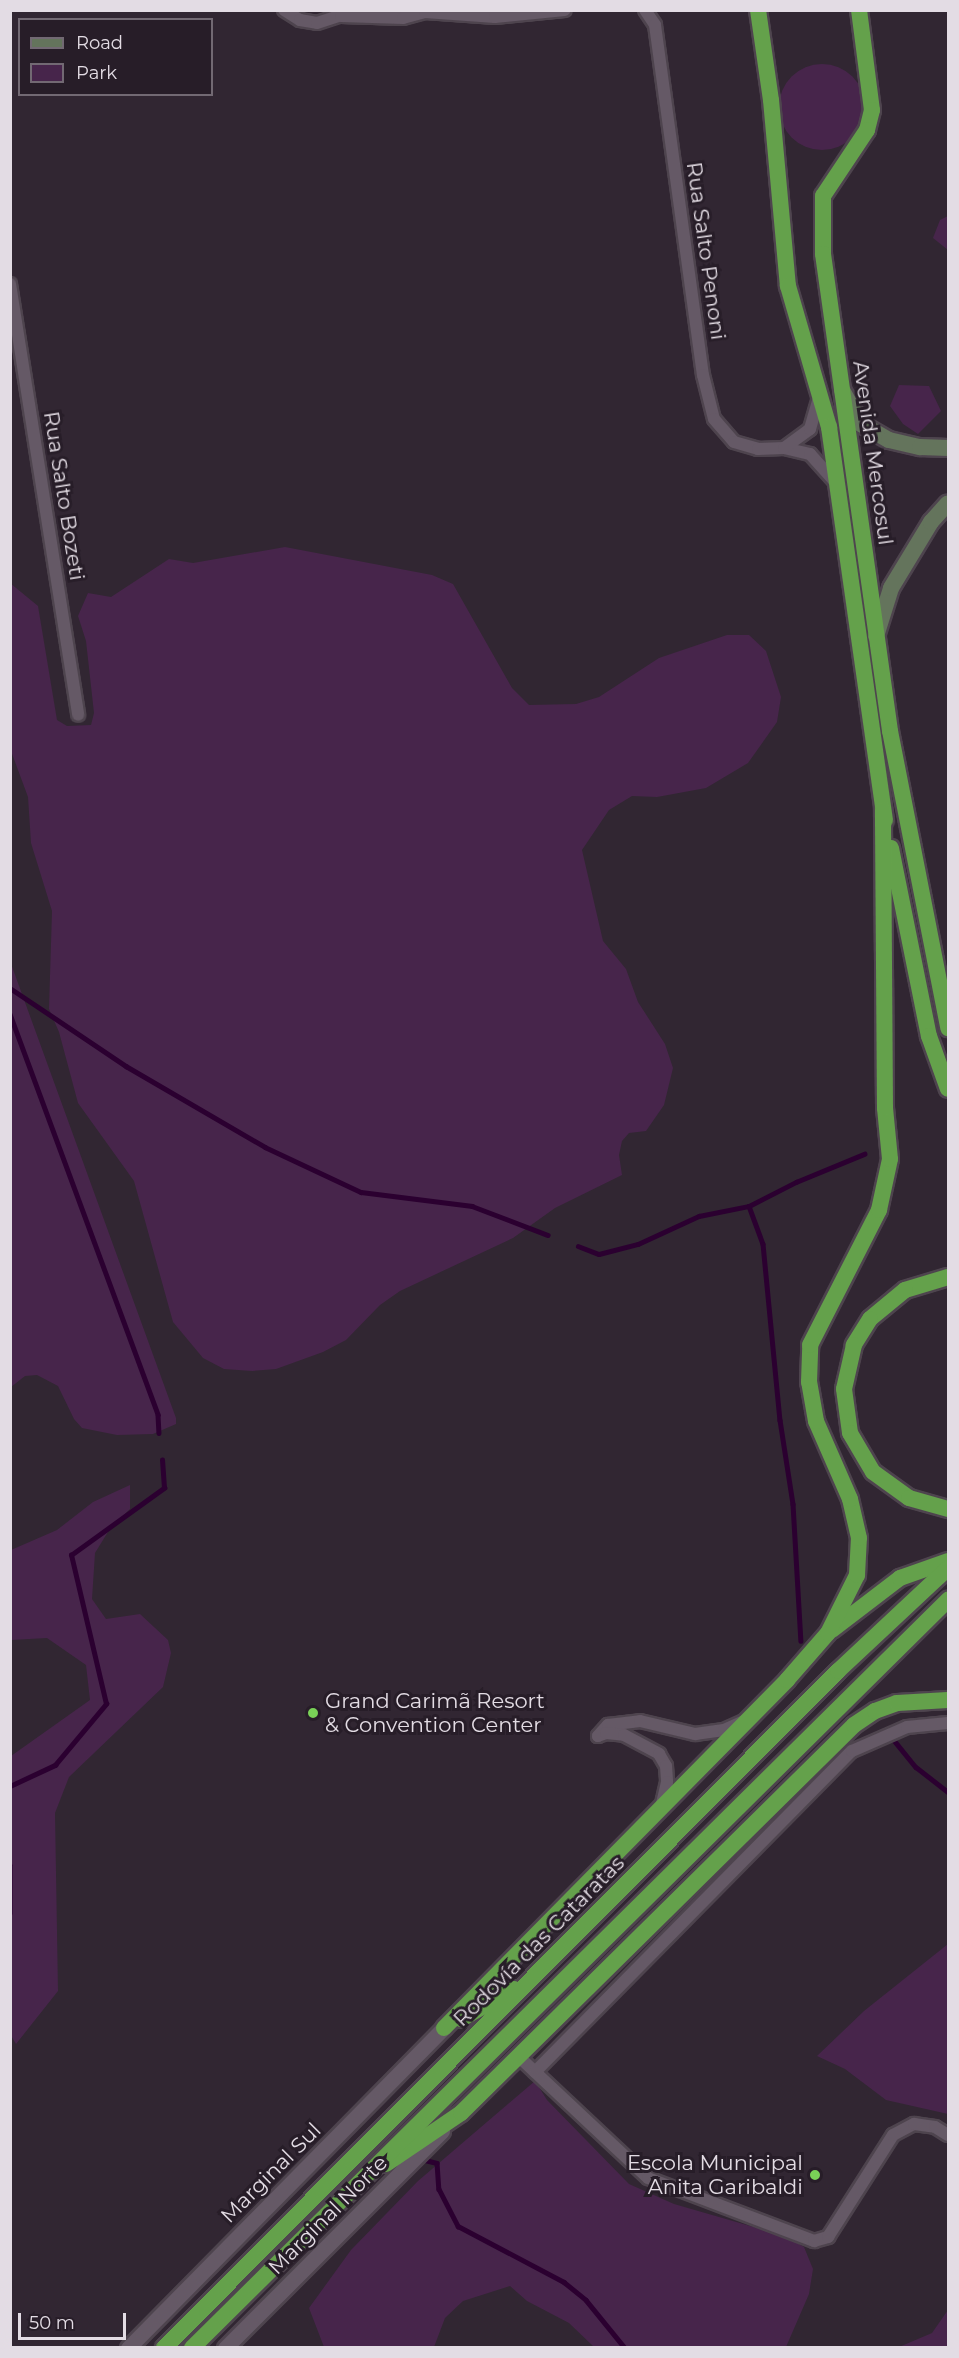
<!DOCTYPE html>
<meta charset="utf-8">
<style>
body{margin:0}
#map{position:relative;width:959px;height:2358px;overflow:hidden;background:#312632;font-family:Montserrat,sans-serif}
div>[style]{position:absolute}
.green>*{inset:0;background:#47254b}
.round{border-radius:50%}
.stream>*{height:4.5px;margin:-2.25px;padding:0 2.25px;transform-origin:2.25px;border-radius:2.25px;background:#2b0030}
.roads{filter:drop-shadow(2px 0 #4e444e) drop-shadow(-2px 0 #4e444e) drop-shadow(0 2px #4e444e) drop-shadow(0 -2px #4e444e)}
.minor>*{height:12px;margin:-6px;padding:0 6px;transform-origin:6px;border-radius:6px;background:#655966}
.tertiary>*{height:15px;margin:-7.5px;padding:0 7.5px;transform-origin:7.5px;border-radius:7.5px;background:#655966}
.secondary>*{height:16px;margin:-8px;padding:0 8px;transform-origin:8px;border-radius:8px;background:#64745c}
.trunk>*{height:16px;margin:-8px;padding:0 8px;transform-origin:8px;border-radius:8px;background:#64a14b}
.dots>*{width:16px;height:16px;translate:-50% -50%;box-sizing:border-box;border:3px solid #271d28;border-radius:50%}
span{translate:-50% -50%;white-space:nowrap;text-align:center;line-height:1.15;-webkit-text-stroke:6px #271d28;paint-order:stroke}
.street-label{font-size:21px;color:#e3dce4}
.poi-label{font-size:21px;color:#e3dce4}
.left{translate:0 -50%;text-align:left}
.right{translate:-100% -50%;text-align:right}
.frame{position:absolute;inset:0;border:12px solid #e3dce4;pointer-events:none}
.legend{position:absolute;left:18px;top:18px;width:195px;height:78px;box-sizing:border-box;background:#271d28;border:2px solid #726973;margin:0;padding:8px 10px;list-style:none;font-size:18px;color:#e3dce4}
.legend li{display:flex;align-items:center;gap:12px;height:30px}
.legend b{width:30px;border:2px solid #726973}
.scale{position:absolute;left:18px;top:2313px;width:108px;height:27px;box-sizing:border-box;border:3px solid #e3dce4;border-top:0;padding-left:8px;font-size:18px;line-height:21px;white-space:nowrap;color:#e3dce4;-webkit-text-stroke:4px #271d28;paint-order:stroke}
</style>
<div id="map">
<div class="green">
<i class="round" style="left:779px;top:64px;width:86px;height:86px"></i>
<i style="clip-path:polygon(948px 216px,948px 250px,933px 238px,940px 220px)"></i>
<i style="clip-path:polygon(899px 385px,929px 386px,941px 411px,918px 434px,903px 424px,890px 406px)"></i>
<i style="clip-path:polygon(285px 547px,432px 575px,453px 584px,512px 688px,529px 705px,576px 704px,599px 697px,659px 658px,727px 635px,749px 635px,766px 651px,781px 697px,777px 722px,748px 763px,706px 788px,657px 797px,632px 796px,609px 810px,582px 850px,603px 941px,626px 969px,638px 1002px,665px 1044px,673px 1068px,664px 1105px,646px 1131px,629px 1133px,622px 1141px,619px 1155px,622px 1175px,555px 1208px,513px 1238px,400px 1291px,380px 1305px,346px 1340px,323px 1352px,276px 1369px,252px 1371px,224px 1369px,203px 1358px,173px 1322px,134px 1181px,78px 1103px,59px 1032px,49px 1009px,52px 911px,31px 843px,28px 797px,11px 751px,10px 583px,38px 606px,57px 720px,67px 726px,91px 725px,94px 713px,86px 641px,78px 616px,88px 593px,111px 597px,169px 559px,193px 563px)"></i>
<i style="clip-path:polygon(10px 961px,176px 1418px,176px 1424px,153px 1434px,117px 1435px,82px 1428px,74px 1419px,58px 1386px,37px 1375px,25px 1376px,11px 1387px)"></i>
<i style="clip-path:polygon(130px 1485px,130px 1509px,111px 1527px,95px 1553px,92px 1599px,106px 1619px,140px 1614px,168px 1640px,171px 1653px,163px 1687px,69px 1777px,55px 1813px,58px 1991px,16px 2044px,10px 2034px,11px 1756px,90px 1700px,86px 1665px,47px 1638px,11px 1640px,11px 1550px,57px 1530px,93px 1502px)"></i>
<i style="clip-path:polygon(948px 1944px,948px 2114px,886px 2100px,845px 2069px,817px 2056px,864px 2011px)"></i>
<i style="clip-path:polygon(535px 2081px,547px 2100px,629px 2184px,674px 2204px,785px 2236px,804px 2247px,813px 2269px,809px 2294px,786px 2347px,594px 2347px,569px 2323px,527px 2301px,510px 2286px,463px 2301px,445px 2318px,434px 2347px,324px 2347px,309px 2308px,351px 2250px,418px 2181px)"></i>
<i style="clip-path:polygon(948px 2310px,948px 2347px,899px 2347px,932px 2333px)"></i>
</div>
<div class="stream">
<i style="left:10px;top:988px;width:140px;rotate:33.9deg"></i>
<i style="left:126px;top:1066px;width:161px;rotate:30.2deg"></i>
<i style="left:265px;top:1147px;width:106px;rotate:25.1deg"></i>
<i style="left:361px;top:1192px;width:112px;rotate:7.2deg"></i>
<i style="left:472px;top:1206px;width:81px;rotate:20.9deg"></i>
<i style="left:10px;top:1014px;width:427px;rotate:69.7deg"></i>
<i style="left:158px;top:1415px;width:18px;rotate:87deg"></i>
<i style="left:749px;top:1206px;width:40px;rotate:69.8deg"></i>
<i style="left:763px;top:1244px;width:177px;rotate:84.5deg"></i>
<i style="left:780px;top:1420px;width:85px;rotate:81.2deg"></i>
<i style="left:793px;top:1504px;width:137px;rotate:86.7deg"></i>
<i style="left:578px;top:1246px;width:22px;rotate:21deg"></i>
<i style="left:599px;top:1254px;width:40px;rotate:-14.4deg"></i>
<i style="left:638px;top:1244px;width:67px;rotate:-24.7deg"></i>
<i style="left:699px;top:1216px;width:51px;rotate:-11.3deg"></i>
<i style="left:749px;top:1206px;width:53px;rotate:-27.1deg"></i>
<i style="left:796px;top:1182px;width:74px;rotate:-22.4deg"></i>
<i style="left:893px;top:1739px;width:36px;rotate:51deg"></i>
<i style="left:916px;top:1767px;width:41px;rotate:38deg"></i>
<i style="left:10px;top:1786px;width:50px;rotate:-25deg"></i>
<i style="left:55px;top:1765px;width:80px;rotate:-50.1deg"></i>
<i style="left:106px;top:1704px;width:153px;rotate:-103.2deg"></i>
<i style="left:71px;top:1555px;width:115px;rotate:-35.8deg"></i>
<i style="left:164px;top:1488px;width:28px;rotate:-94deg"></i>
<i style="left:10px;top:1865px;width:48px;rotate:90deg"></i>
<i style="left:425px;top:2160px;width:12px;rotate:14deg"></i>
<i style="left:437px;top:2163px;width:26px;rotate:86deg"></i>
<i style="left:439px;top:2189px;width:42px;rotate:62.8deg"></i>
<i style="left:458px;top:2226px;width:120px;rotate:27.8deg"></i>
<i style="left:564px;top:2282px;width:28px;rotate:39deg"></i>
<i style="left:586px;top:2300px;width:62px;rotate:50.9deg"></i>
</div>
<div class="roads">
<div class="minor">
<i style="left:284px;top:10px;width:19px;rotate:32deg"></i>
<i style="left:300px;top:20px;width:17px;rotate:10deg"></i>
<i style="left:317px;top:23px;width:32px;rotate:-18deg"></i>
<i style="left:645px;top:10px;width:18px;rotate:56deg"></i>
<i style="left:655px;top:25px;width:353px;rotate:82.2deg"></i>
<i style="left:703px;top:375px;width:45px;rotate:76deg"></i>
<i style="left:714px;top:419px;width:30px;rotate:49deg"></i>
<i style="left:734px;top:442px;width:25px;rotate:16deg"></i>
<i style="left:758px;top:449px;width:26px;rotate:-2deg"></i>
<i style="left:784px;top:448px;width:27px;rotate:13deg"></i>
<i style="left:810px;top:454px;width:39px;rotate:48deg"></i>
<i style="left:341px;top:16px;width:62px;rotate:1.8deg"></i>
<i style="left:403px;top:18px;width:23px;rotate:-15deg"></i>
<i style="left:425px;top:12px;width:70px;rotate:4.1deg"></i>
<i style="left:495px;top:17px;width:70px;rotate:-5.7deg"></i>
<i style="left:10px;top:284px;width:436px;rotate:81deg"></i>
<i style="left:784px;top:448px;width:32px;rotate:-36deg"></i>
<i style="left:810px;top:429px;width:32px;rotate:-74deg"></i>
<i style="left:598px;top:1736px;width:15px;rotate:-48deg"></i>
<i style="left:608px;top:1725px;width:32px;rotate:-7deg"></i>
<i style="left:640px;top:1721px;width:57px;rotate:13.3deg"></i>
<i style="left:695px;top:1734px;width:29px;rotate:-8deg"></i>
<i style="left:724px;top:1730px;width:22px;rotate:-24deg"></i>
<i style="left:598px;top:1736px;width:9px;rotate:-21deg"></i>
<i style="left:606px;top:1733px;width:18px;rotate:6deg"></i>
<i style="left:624px;top:1735px;width:40px;rotate:28deg"></i>
<i style="left:659px;top:1754px;width:14px;rotate:60deg"></i>
<i style="left:666px;top:1766px;width:16px;rotate:86deg"></i>
<i style="left:667px;top:1782px;width:26px;rotate:103deg"></i>
<i style="left:518px;top:2056px;width:178px;rotate:43.2deg"></i>
<i style="left:648px;top:2178px;width:178px;rotate:20.8deg"></i>
<i style="left:814px;top:2241px;width:15px;rotate:-16deg"></i>
<i style="left:828px;top:2237px;width:121px;rotate:-57.5deg"></i>
<i style="left:893px;top:2135px;width:24px;rotate:-28deg"></i>
<i style="left:914px;top:2124px;width:21px;rotate:8deg"></i>
<i style="left:935px;top:2127px;width:15px;rotate:32deg"></i>
<i style="left:535px;top:2072px;width:451px;rotate:-45.4deg"></i>
<i style="left:852px;top:1751px;width:60px;rotate:-23.6deg"></i>
<i style="left:907px;top:1727px;width:41px;rotate:-5.6deg"></i>
</div>
<div class="tertiary">
<i style="left:128px;top:2348px;width:450px;rotate:-45.4deg"></i>
<i style="left:225px;top:2348px;width:307px;rotate:-45deg"></i>
</div>
<div class="secondary">
<i style="left:842px;top:390px;width:39px;rotate:61deg"></i>
<i style="left:861px;top:424px;width:32px;rotate:30deg"></i>
<i style="left:889px;top:440px;width:32px;rotate:13deg"></i>
<i style="left:920px;top:447px;width:28px;rotate:2deg"></i>
<i style="left:876px;top:636px;width:50px;rotate:-72.6deg"></i>
<i style="left:891px;top:588px;width:77px;rotate:-58.8deg"></i>
<i style="left:931px;top:522px;width:25px;rotate:-48deg"></i>
</div>
<div class="trunk">
<i style="left:758px;top:10px;width:91px;rotate:81.8deg"></i>
<i style="left:771px;top:100px;width:187px;rotate:84.8deg"></i>
<i style="left:788px;top:286px;width:147px;rotate:73.8deg"></i>
<i style="left:829px;top:427px;width:397px;rotate:81.9deg"></i>
<i style="left:859px;top:10px;width:101px;rotate:82.6deg"></i>
<i style="left:872px;top:110px;width:21px;rotate:104deg"></i>
<i style="left:867px;top:130px;width:79px;rotate:123.7deg"></i>
<i style="left:823px;top:196px;width:58px;rotate:90deg"></i>
<i style="left:823px;top:254px;width:482px;rotate:82deg"></i>
<i style="left:890px;top:731px;width:303px;rotate:78.9deg"></i>
<i style="left:891px;top:848px;width:192px;rotate:78.6deg"></i>
<i style="left:929px;top:1036px;width:56px;rotate:70.3deg"></i>
<i style="left:948px;top:1277px;width:45px;rotate:163.2deg"></i>
<i style="left:905px;top:1290px;width:45px;rotate:140.4deg"></i>
<i style="left:870px;top:1319px;width:31px;rotate:122deg"></i>
<i style="left:854px;top:1345px;width:45px;rotate:102.8deg"></i>
<i style="left:844px;top:1389px;width:44px;rotate:82.2deg"></i>
<i style="left:850px;top:1433px;width:45px;rotate:59.5deg"></i>
<i style="left:873px;top:1472px;width:44px;rotate:35.8deg"></i>
<i style="left:909px;top:1498px;width:41px;rotate:15.8deg"></i>
<i style="left:832px;top:1630px;width:86px;rotate:-37.4deg"></i>
<i style="left:900px;top:1578px;width:51px;rotate:-19.5deg"></i>
<i style="left:461px;top:2019px;width:61px;rotate:-29.5deg"></i>
<i style="left:444px;top:2028px;width:489px;rotate:-45.4deg"></i>
<i style="left:787px;top:1680px;width:62px;rotate:-48.9deg"></i>
<i style="left:828px;top:1633px;width:65px;rotate:-63.4deg"></i>
<i style="left:857px;top:1575px;width:37px;rotate:-87deg"></i>
<i style="left:859px;top:1538px;width:40px;rotate:-103deg"></i>
<i style="left:850px;top:1499px;width:85px;rotate:-113.6deg"></i>
<i style="left:816px;top:1421px;width:40px;rotate:-100deg"></i>
<i style="left:809px;top:1382px;width:37px;rotate:-88deg"></i>
<i style="left:810px;top:1345px;width:152px;rotate:-62.9deg"></i>
<i style="left:879px;top:1210px;width:52px;rotate:-77.8deg"></i>
<i style="left:890px;top:1159px;width:51px;rotate:-95.6deg"></i>
<i style="left:885px;top:1108px;width:298px;rotate:-90.4deg"></i>
<i style="left:386px;top:2164px;width:91px;rotate:-34.2deg"></i>
<i style="left:461px;top:2113px;width:552px;rotate:-44.63deg"></i>
<i style="left:854px;top:1725px;width:25px;rotate:-34deg"></i>
<i style="left:875px;top:1711px;width:23px;rotate:-20deg"></i>
<i style="left:897px;top:1703px;width:51px;rotate:-3.4deg"></i>
<i style="left:164px;top:2348px;width:955px;rotate:-45.13deg"></i>
<i style="left:838px;top:1671px;width:151px;rotate:-43.1deg"></i>
<i style="left:192px;top:2348px;width:1064px;rotate:-44.7deg"></i>
</div>
</div>
<div class="dots">
<i style="left:313px;top:1713px;background:#79d157"></i>
<i style="left:815px;top:2175px;background:#79d157"></i>
</div>
<div class="street-label">
<span style="left:706px;top:251px;rotate:82deg">Rua Salto Penoni</span>
<span style="left:873px;top:453px;rotate:82deg">Avenida Mercosul</span>
<span style="left:64px;top:496px;rotate:81deg">Rua Salto Bozeti</span>
<span style="left:539px;top:1941px;rotate:-45deg">Rodovía das Cataratas</span>
<span style="left:271px;top:2173px;rotate:-45deg">Marginal Sul</span>
<span style="left:328px;top:2215px;rotate:-45deg">Marginal Norte</span>
</div>
<div class="poi-label">
<span class="left" style="left:325px;top:1713px">Grand Carimã Resort<br>&amp; Convention Center</span>
<span class="right" style="left:803px;top:2175px">Escola Municipal<br>Anita Garibaldi</span>
</div>
<div class="frame"></div>
<ul class="legend">
<li><b style="height:8px;background:#64745c"></b>Road</li>
<li><b style="height:16px;background:#47254b"></b>Park</li>
</ul>
<div class="scale">50 m</div>
</div>
